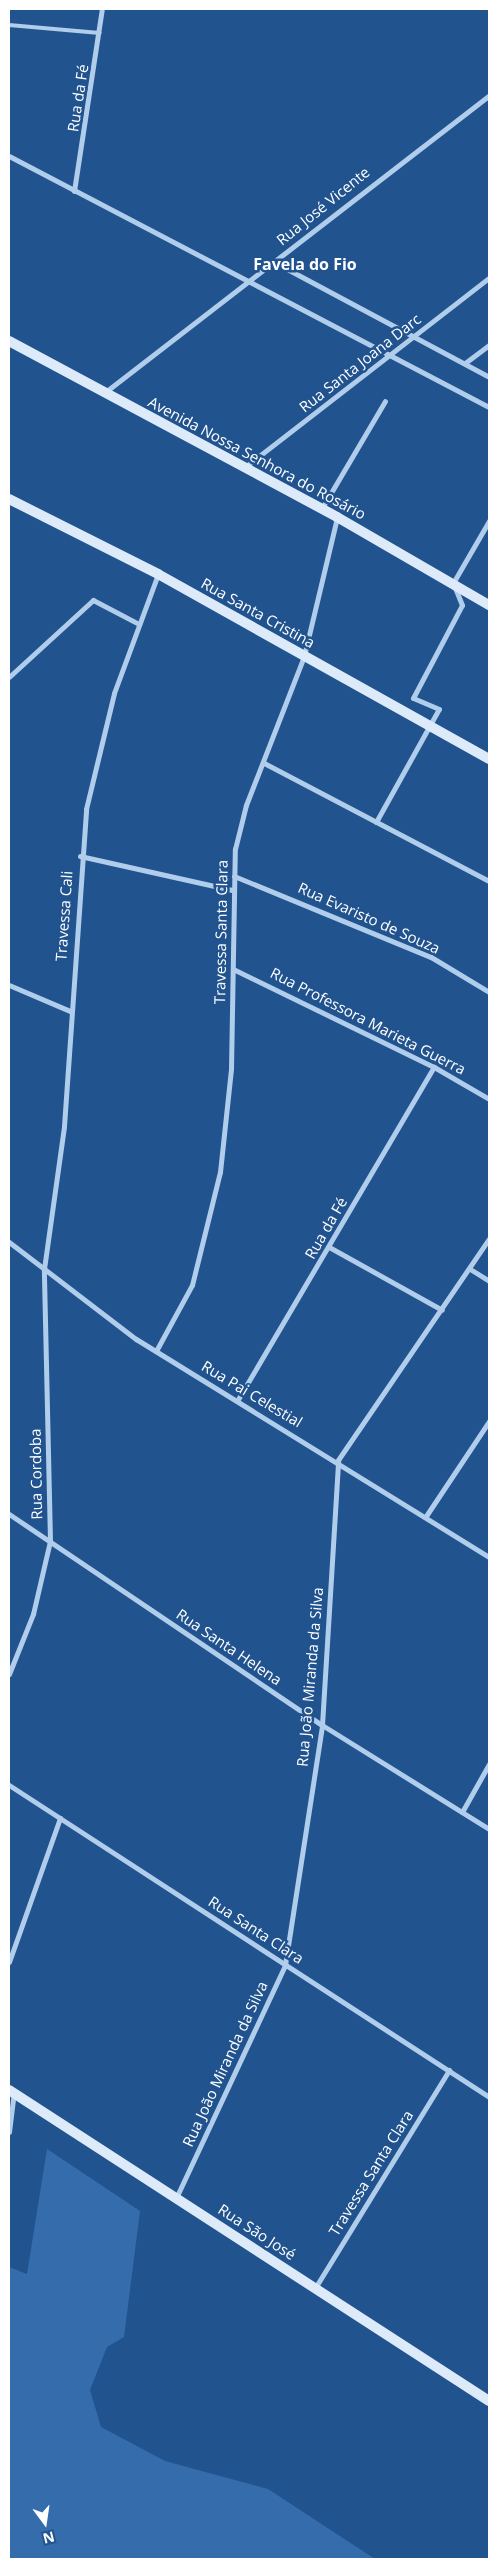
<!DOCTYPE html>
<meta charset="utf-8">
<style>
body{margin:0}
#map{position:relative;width:498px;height:2568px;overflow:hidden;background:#21538f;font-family:"Open Sans",sans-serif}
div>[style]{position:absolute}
.green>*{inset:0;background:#356dac}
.lane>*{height:4px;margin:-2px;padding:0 2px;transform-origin:2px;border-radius:2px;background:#b1cdec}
.street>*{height:5px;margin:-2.5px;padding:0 2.5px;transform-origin:2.5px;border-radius:2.5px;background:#b1cdec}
.secondary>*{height:10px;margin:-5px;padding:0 5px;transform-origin:5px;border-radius:5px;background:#ddeaf9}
span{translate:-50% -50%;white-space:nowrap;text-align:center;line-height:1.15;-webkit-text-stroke:5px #21538f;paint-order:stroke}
.street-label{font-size:15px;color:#fff}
.neighbourhood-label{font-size:16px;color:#fff;font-weight:700}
.frame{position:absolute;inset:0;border:10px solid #fff;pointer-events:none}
.north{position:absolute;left:20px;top:2498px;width:50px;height:50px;-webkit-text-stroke:4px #21538f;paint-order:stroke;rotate:166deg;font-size:14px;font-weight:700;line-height:20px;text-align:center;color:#fff}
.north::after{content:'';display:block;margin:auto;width:18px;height:22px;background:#fff;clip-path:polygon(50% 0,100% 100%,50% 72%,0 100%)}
</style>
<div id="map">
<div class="green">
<i style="clip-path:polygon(47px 2149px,140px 2211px,124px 2337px,107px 2347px,90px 2390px,101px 2427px,165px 2461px,268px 2489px,375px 2559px,9px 2559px,9px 2267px,27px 2274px)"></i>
</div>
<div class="lane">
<i style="left:9px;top:25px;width:91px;rotate:5deg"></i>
</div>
<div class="street">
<i style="left:9px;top:156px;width:542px;rotate:27.61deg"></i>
<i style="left:74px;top:191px;width:184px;rotate:-81.3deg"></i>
<i style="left:274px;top:262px;width:244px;rotate:28.1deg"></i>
<i style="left:465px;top:363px;width:30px;rotate:-37deg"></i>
<i style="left:104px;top:393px;width:487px;rotate:-37.7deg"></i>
<i style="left:245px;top:467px;width:309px;rotate:-37.8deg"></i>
<i style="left:322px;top:508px;width:124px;rotate:-59.5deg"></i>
<i style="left:9px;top:677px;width:114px;rotate:-42.5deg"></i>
<i style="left:93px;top:600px;width:52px;rotate:27.6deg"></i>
<i style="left:264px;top:763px;width:254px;rotate:27.7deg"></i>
<i style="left:376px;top:822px;width:129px;rotate:-60.9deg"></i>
<i style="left:439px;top:709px;width:28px;rotate:-157deg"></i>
<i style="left:413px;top:698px;width:105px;rotate:-62.2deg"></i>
<i style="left:462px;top:605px;width:24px;rotate:-112deg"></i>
<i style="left:453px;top:583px;width:72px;rotate:-59.9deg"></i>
<i style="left:80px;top:856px;width:156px;rotate:12.6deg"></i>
<i style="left:234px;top:876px;width:213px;rotate:22.4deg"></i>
<i style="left:431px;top:957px;width:68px;rotate:31.1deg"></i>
<i style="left:233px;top:969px;width:224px;rotate:26deg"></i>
<i style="left:434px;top:1067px;width:64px;rotate:30.2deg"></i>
<i style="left:9px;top:985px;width:66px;rotate:23.1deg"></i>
<i style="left:9px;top:1242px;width:160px;rotate:37.4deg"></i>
<i style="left:136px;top:1339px;width:415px;rotate:31.7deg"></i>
<i style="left:329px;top:1247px;width:129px;rotate:29.1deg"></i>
<i style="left:470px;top:1269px;width:22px;rotate:32deg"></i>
<i style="left:156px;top:1351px;width:75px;rotate:-61.4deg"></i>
<i style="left:192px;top:1285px;width:116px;rotate:-76.1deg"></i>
<i style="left:220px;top:1172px;width:104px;rotate:-83.9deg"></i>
<i style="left:231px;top:1069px;width:220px;rotate:-89deg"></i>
<i style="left:235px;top:849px;width:45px;rotate:-76deg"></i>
<i style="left:246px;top:805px;width:160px;rotate:-68.7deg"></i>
<i style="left:304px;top:656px;width:143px;rotate:-76.6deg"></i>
<i style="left:237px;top:1401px;width:388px;rotate:-59.5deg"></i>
<i style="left:9px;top:1514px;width:377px;rotate:34deg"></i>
<i style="left:322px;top:1725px;width:197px;rotate:31.9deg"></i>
<i style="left:426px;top:1516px;width:114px;rotate:-56.4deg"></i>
<i style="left:9px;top:1674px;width:65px;rotate:-68.2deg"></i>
<i style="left:33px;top:1614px;width:75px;rotate:-76.9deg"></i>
<i style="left:50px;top:1541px;width:272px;rotate:-91.3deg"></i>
<i style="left:44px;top:1269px;width:144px;rotate:-82deg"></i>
<i style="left:64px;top:1126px;width:318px;rotate:-86deg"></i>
<i style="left:86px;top:809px;width:119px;rotate:-76.4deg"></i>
<i style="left:114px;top:693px;width:127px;rotate:-69.7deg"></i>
<i style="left:9px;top:1785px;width:572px;rotate:33.02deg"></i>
<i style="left:462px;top:1812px;width:55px;rotate:-60.6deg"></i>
<i style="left:9px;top:1962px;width:153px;rotate:-70.5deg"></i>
<i style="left:9px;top:2132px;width:38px;rotate:-83deg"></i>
<i style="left:176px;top:2198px;width:257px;rotate:-64.9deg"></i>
<i style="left:285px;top:1965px;width:243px;rotate:-81.2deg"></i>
<i style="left:322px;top:1725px;width:265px;rotate:-86.5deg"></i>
<i style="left:338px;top:1460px;width:268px;rotate:-55.7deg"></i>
<i style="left:315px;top:2288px;width:256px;rotate:-58.4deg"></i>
</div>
<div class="secondary">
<i style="left:9px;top:341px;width:372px;rotate:28.2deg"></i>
<i style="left:337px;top:517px;width:176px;rotate:30.1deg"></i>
<i style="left:9px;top:499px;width:167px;rotate:26.7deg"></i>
<i style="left:158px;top:574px;width:379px;rotate:29.2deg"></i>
<i style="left:9px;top:2090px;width:572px;rotate:32.94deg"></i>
</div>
<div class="street-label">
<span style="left:78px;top:98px;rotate:-81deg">Rua da Fé</span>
<span style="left:323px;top:206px;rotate:-39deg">Rua José Vicente</span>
<span style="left:360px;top:363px;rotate:-38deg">Rua Santa Joana Darc</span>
<span style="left:257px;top:458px;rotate:28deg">Avenida Nossa Senhora do Rosário</span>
<span style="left:258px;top:613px;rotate:29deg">Rua Santa Cristina</span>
<span style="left:64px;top:916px;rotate:-86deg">Travessa Cali</span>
<span style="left:369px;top:918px;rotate:24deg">Rua Evaristo de Souza</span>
<span style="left:221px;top:932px;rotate:-89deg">Travessa Santa Clara</span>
<span style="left:368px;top:1021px;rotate:27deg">Rua Professora Marieta Guerra</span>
<span style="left:326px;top:1228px;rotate:-60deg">Rua da Fé</span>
<span style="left:252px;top:1394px;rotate:31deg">Rua Pai Celestial</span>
<span style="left:36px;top:1474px;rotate:-91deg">Rua Cordoba</span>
<span style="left:229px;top:1647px;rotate:34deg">Rua Santa Helena</span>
<span style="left:310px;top:1677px;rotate:-85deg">Rua João Miranda da Silva</span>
<span style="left:256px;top:1930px;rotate:33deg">Rua Santa Clara</span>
<span style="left:225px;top:2064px;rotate:-65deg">Rua João Miranda da Silva</span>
<span style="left:371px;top:2173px;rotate:-58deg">Travessa Santa Clara</span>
<span style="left:257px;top:2232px;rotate:33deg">Rua São José</span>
</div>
<div class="neighbourhood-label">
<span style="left:305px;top:264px">Favela do Fio</span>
</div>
<div class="frame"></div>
<div class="north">N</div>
</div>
